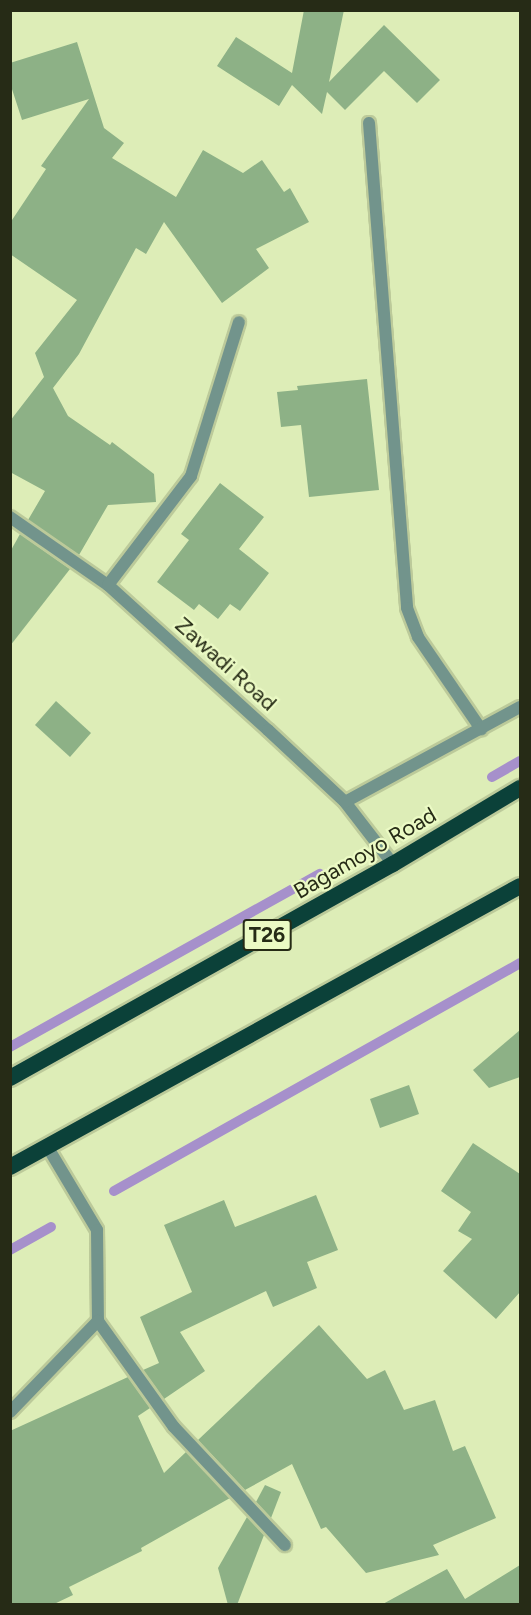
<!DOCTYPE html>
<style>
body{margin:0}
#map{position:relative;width:531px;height:1615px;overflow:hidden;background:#ddedb7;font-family:Figtree,sans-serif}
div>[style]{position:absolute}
.stream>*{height:10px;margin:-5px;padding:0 5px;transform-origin:5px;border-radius:5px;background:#a690cb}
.building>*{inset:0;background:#8db186}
.roads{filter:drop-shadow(2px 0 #bcca9a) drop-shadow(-2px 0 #bcca9a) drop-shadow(0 2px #bcca9a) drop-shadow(0 -2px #bcca9a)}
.service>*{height:12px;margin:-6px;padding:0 6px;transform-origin:6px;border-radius:6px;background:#72948c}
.minor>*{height:12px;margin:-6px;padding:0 6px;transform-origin:6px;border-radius:6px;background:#72948c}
.trunk>*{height:16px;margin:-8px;padding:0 8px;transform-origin:8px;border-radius:8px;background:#0b4139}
span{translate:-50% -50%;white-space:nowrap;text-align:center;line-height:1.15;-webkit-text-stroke:4.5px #ebfac4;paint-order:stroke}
.shield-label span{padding:2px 4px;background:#ebfac4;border:2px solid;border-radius:4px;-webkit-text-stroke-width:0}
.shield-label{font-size:21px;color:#262b16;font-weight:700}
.street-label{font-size:22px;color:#262b16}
.frame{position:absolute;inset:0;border:12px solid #262b16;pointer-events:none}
</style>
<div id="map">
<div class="stream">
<i style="left:492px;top:777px;width:32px;rotate:-30deg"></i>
<i style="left:10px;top:1047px;width:355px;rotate:-29.2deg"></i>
<i style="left:114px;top:1191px;width:466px;rotate:-29.3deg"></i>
<i style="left:10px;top:1250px;width:47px;rotate:-29.3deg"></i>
</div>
<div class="building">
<i style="clip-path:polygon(304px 10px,344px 10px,329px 82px,384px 25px,440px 80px,417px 103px,384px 71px,345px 110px,327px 92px,322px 114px,292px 85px,279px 106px,217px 66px,236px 37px,292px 73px)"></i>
<i style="clip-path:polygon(77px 42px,104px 128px,124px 143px,112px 158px,176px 197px,203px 150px,243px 173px,262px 160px,284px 192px,290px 188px,309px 222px,256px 249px,269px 268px,222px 303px,164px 222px,146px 254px,136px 248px,79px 354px,53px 388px,68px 416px,110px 445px,112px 442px,154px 474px,156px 502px,108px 505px,79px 555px,28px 520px,45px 491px,10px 472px,10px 421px,44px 377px,35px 353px,77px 300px,10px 254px,10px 223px,46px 169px,41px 166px,89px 99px,22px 120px,10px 83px,10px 63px)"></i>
<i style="clip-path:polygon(367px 379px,379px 490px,309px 497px,301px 425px,281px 427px,277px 392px,298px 390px,297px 386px)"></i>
<i style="clip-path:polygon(220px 483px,264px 517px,239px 549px,269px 573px,240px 611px,230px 604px,218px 619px,199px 604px,194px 610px,157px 582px,189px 540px,181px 534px)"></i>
<i style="clip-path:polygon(20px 534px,70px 569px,10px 646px,10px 552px)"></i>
<i style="clip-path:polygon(56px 701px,91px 733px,70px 757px,35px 725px)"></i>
<i style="clip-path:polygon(520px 1030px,520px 1077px,489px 1088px,473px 1070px)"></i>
<i style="clip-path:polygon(409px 1085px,419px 1114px,380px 1128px,370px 1099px)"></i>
<i style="clip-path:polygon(473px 1143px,520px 1174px,520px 1292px,496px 1319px,443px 1271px,472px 1239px,458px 1231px,471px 1212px,441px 1191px)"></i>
<i style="clip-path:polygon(316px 1195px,338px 1250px,307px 1262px,317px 1288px,273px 1307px,266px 1291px,180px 1332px,205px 1371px,164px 1399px,143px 1370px,159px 1363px,140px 1317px,192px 1292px,164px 1225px,224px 1200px,235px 1227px)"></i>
<i style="clip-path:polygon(319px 1325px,367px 1379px,385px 1370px,404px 1410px,435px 1400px,453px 1451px,465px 1446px,496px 1518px,433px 1545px,439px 1555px,366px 1573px,326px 1527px,321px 1529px,292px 1464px,245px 1490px,198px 1440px)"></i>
<i style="clip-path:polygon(128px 1377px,150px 1408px,138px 1416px,164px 1473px,186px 1452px,230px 1498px,141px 1548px,142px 1551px,69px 1587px,73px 1595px,52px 1605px,10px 1605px,10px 1431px)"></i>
<i style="clip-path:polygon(265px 1485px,281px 1492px,271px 1518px,256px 1502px)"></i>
<i style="clip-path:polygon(247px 1517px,264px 1535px,237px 1605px,228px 1605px,218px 1568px)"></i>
<i style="clip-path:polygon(520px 1565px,520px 1605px,381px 1605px,447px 1569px,465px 1599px)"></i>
</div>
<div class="roads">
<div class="service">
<i style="left:47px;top:1146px;width:98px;rotate:59.2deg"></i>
<i style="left:97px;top:1230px;width:91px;rotate:89.4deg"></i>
<i style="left:98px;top:1321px;width:130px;rotate:54.4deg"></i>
<i style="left:174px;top:1427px;width:162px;rotate:46.8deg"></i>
<i style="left:10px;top:1412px;width:127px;rotate:-46deg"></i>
</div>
<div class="minor">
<i style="left:369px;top:123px;width:486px;rotate:85.5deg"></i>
<i style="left:407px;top:608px;width:31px;rotate:69deg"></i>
<i style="left:418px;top:637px;width:112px;rotate:55.6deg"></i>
<i style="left:10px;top:517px;width:119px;rotate:34.8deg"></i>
<i style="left:108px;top:585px;width:216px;rotate:42.2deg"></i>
<i style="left:268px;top:730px;width:105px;rotate:43.1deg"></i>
<i style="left:345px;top:802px;width:78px;rotate:52.3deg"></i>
<i style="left:108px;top:585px;width:137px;rotate:-52.7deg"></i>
<i style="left:191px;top:476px;width:161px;rotate:-72.7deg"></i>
<i style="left:345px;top:802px;width:199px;rotate:-28.5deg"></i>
</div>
<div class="trunk">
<i style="left:10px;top:1078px;width:439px;rotate:-29.2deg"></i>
<i style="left:393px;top:864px;width:148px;rotate:-30.9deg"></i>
<i style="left:10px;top:1167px;width:582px;rotate:-28.85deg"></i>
</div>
</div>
<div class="shield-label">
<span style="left:267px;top:935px">T26</span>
</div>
<div class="street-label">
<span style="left:226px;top:664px;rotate:42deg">Zawadi Road</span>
<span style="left:365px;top:853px;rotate:-30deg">Bagamoyo Road</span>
</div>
<div class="frame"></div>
</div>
